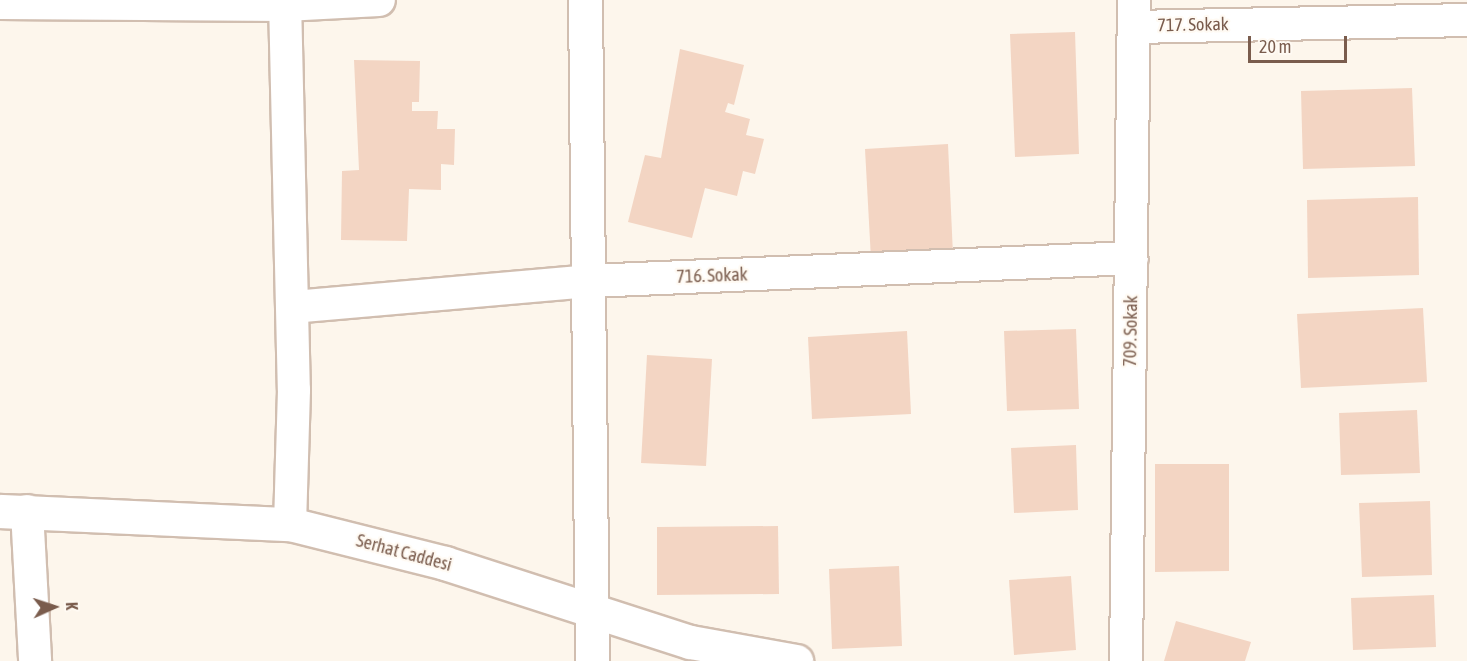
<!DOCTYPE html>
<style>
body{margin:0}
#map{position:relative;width:1467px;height:661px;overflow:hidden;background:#fdf6ec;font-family:"Asap Condensed",sans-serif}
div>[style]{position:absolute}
.building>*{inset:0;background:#f3d5c3}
.roads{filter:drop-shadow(2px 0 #d1beb0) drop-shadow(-2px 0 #d1beb0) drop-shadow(0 2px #d1beb0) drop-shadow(0 -2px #d1beb0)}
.street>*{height:32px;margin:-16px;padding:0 16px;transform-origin:16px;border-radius:16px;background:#fff}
.secondary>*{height:33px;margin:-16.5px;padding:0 16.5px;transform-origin:16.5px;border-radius:16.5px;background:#fff}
span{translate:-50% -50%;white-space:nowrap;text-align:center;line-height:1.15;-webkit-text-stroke:4.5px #fffaf3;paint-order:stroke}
.street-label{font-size:18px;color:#7a5c4d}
.north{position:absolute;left:24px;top:577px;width:60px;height:60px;-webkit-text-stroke:4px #fffaf3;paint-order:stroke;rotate:87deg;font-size:16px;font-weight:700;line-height:24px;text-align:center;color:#7a5c4d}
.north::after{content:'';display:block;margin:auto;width:21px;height:27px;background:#7a5c4d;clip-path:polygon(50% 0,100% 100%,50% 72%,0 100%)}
.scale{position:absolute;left:1248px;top:36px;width:99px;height:27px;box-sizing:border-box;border:3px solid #7a5c4d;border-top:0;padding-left:8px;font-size:18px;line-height:21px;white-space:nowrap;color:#7a5c4d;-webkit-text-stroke:4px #fffaf3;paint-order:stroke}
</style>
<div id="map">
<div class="building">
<i style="clip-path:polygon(1075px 32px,1079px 154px,1015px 157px,1010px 34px)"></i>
<i style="clip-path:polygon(680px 49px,744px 65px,734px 105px,728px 103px,725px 112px,750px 119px,746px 135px,764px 139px,755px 174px,743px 171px,737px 196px,705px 188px,692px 238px,628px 222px,645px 155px,661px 158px)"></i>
<i style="clip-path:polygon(354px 60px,420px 61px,419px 102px,412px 102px,412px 111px,438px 111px,437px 129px,455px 129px,454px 165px,441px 164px,441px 190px,409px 189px,407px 241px,341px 240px,342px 171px,359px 170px)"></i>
<i style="clip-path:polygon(1412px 88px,1415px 166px,1303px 169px,1301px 91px)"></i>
<i style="clip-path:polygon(948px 144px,953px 255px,871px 259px,865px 149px)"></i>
<i style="clip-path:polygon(1418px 197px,1419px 275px,1308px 278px,1307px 200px)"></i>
<i style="clip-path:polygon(1423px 308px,1427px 382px,1301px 388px,1297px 314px)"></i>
<i style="clip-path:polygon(1076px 329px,1079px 409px,1007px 411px,1004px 331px)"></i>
<i style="clip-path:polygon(907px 331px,911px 414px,812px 419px,808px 337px)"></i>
<i style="clip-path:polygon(647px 355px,712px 359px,706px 466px,641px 463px)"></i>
<i style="clip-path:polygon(1417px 410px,1420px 473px,1341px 475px,1339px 413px)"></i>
<i style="clip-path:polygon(1076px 445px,1078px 510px,1014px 513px,1011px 448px)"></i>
<i style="clip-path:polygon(1155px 464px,1229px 464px,1229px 571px,1155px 572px)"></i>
<i style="clip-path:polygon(1430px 501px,1432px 575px,1362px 577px,1359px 503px)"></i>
<i style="clip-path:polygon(778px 526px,779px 594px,657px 595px,657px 527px)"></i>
<i style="clip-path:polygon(899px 566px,902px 646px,832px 649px,829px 569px)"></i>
<i style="clip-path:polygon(1071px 576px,1076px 650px,1014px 655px,1009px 580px)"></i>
<i style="clip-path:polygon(1434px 595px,1436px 647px,1353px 650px,1351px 598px)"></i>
<i style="clip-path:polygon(1176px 621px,1251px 642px,1245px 661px,1164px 661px)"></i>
</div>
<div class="roads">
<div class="street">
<i style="left:285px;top:0;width:390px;rotate:88.7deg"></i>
<i style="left:294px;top:390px;width:134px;rotate:91.7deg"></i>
<i style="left:0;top:3px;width:285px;rotate:0.4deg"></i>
<i style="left:285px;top:5px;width:94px;rotate:-3deg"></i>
<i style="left:1134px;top:27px;width:333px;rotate:-1.2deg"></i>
<i style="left:293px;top:307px;width:298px;rotate:-5deg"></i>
<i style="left:590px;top:281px;width:542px;rotate:-2.43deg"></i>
<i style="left:27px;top:511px;width:150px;rotate:86.9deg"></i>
<i style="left:1126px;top:661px;width:661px;rotate:-89.31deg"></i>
</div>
<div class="secondary">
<i style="left:585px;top:0;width:661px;rotate:89.39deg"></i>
<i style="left:0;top:511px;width:290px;rotate:2.6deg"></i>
<i style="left:290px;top:524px;width:160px;rotate:14.1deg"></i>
<i style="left:445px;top:563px;width:257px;rotate:17.9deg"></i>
<i style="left:690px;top:642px;width:108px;rotate:10.2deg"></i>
</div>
</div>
<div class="street-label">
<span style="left:1193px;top:25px;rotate:-1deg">717. Sokak</span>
<span style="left:712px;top:276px;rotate:-2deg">716. Sokak</span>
<span style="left:1131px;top:331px;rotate:-89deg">709. Sokak</span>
<span style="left:404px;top:553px;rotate:15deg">Serhat Caddesi</span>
</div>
<div class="north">K</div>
<div class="scale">20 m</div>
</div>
